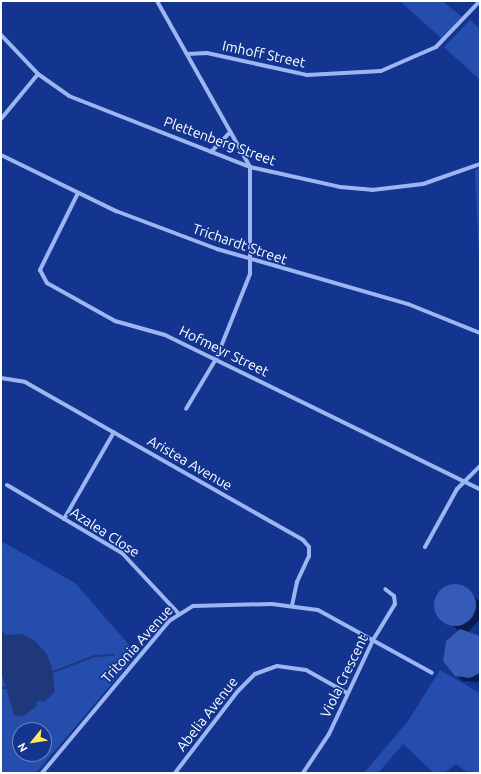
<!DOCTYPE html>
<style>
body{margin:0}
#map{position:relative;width:481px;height:774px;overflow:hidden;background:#13358f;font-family:Ubuntu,sans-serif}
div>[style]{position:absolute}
.green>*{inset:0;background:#254dae}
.water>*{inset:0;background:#1f387c}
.shadow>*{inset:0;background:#0007}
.stream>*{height:2px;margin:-1px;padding:0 1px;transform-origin:1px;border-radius:1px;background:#1f387c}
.building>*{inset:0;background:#365bb6}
.round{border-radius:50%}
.street>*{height:4px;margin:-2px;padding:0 2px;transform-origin:2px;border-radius:2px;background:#9db6f1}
span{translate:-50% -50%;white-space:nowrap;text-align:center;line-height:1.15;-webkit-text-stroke:3.5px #13358f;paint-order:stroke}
.street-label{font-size:14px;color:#fff}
.frame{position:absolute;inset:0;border:2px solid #fff;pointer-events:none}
.north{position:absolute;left:12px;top:722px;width:40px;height:40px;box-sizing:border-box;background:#13358f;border:1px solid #7186bc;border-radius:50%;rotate:240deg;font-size:11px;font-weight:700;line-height:16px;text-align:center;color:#fff}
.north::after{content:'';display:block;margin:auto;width:14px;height:18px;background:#ffea5d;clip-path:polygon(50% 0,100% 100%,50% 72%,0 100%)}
</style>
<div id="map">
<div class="green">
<i style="clip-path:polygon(400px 1px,442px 1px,462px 17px,441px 38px)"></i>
<i style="clip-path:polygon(470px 20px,480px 29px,480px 80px,444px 47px)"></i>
<i style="clip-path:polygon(480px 167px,480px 279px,475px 171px)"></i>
<i style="clip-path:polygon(evenodd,1px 541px,75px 583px,137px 654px,36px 773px,1px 773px,1px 541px,20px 730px,44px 730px,44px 754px,20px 754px,20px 730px)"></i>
<i style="clip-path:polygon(440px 670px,478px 692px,480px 689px,480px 773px,468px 773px,456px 764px,444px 773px,434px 773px,403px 744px,378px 773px,364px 773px,408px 721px)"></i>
</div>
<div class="water">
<i style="clip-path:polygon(1px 629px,5px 635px,23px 634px,34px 640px,46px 653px,52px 667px,55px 692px,44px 702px,37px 701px,36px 707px,22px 717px,14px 715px,1px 671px)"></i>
</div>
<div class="shadow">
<i style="clip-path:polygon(462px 586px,479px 601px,480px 619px,468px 632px,480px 640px,480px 682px,462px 681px,444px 661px,445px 646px,459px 631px,436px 611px,436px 597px,445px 587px)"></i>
</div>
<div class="stream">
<i style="left:432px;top:1px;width:1px;rotate:45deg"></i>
<i style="left:53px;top:672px;width:45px;rotate:-20.9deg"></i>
<i style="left:95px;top:656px;width:19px;rotate:-3deg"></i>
<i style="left:1px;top:688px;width:5px"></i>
</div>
<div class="building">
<i class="round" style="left:434px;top:584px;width:42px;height:42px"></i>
<i style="clip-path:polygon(460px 629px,480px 636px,480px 673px,470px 678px,455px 676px,443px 661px,446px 641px)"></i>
</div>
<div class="street">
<i style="left:157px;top:1px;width:190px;rotate:60.7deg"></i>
<i style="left:250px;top:167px;width:107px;rotate:90deg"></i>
<i style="left:250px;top:274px;width:92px;rotate:111.8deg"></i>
<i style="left:216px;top:359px;width:58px;rotate:121deg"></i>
<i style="left:1px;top:35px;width:54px;rotate:46.5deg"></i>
<i style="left:38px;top:74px;width:38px;rotate:35deg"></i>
<i style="left:69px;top:96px;width:194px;rotate:21.4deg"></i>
<i style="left:250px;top:167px;width:92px;rotate:12.5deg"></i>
<i style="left:340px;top:187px;width:32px;rotate:5deg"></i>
<i style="left:372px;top:190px;width:51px;rotate:-6.7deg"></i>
<i style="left:423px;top:184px;width:60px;rotate:-19.3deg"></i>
<i style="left:187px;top:54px;width:20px;rotate:-3deg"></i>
<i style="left:207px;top:53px;width:102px;rotate:12.4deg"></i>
<i style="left:307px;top:75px;width:74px;rotate:-3.1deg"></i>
<i style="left:381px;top:71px;width:60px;rotate:-23.6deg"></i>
<i style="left:436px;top:47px;width:64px;rotate:-46.3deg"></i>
<i style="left:1px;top:119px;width:58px;rotate:-50.6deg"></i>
<i style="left:211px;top:152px;width:28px;rotate:-46deg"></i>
<i style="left:1px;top:155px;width:128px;rotate:26deg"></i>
<i style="left:116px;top:211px;width:108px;rotate:20.6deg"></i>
<i style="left:217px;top:249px;width:199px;rotate:16.1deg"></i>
<i style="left:408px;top:304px;width:78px;rotate:21.9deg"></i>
<i style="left:78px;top:193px;width:86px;rotate:116.3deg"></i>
<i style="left:40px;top:270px;width:15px;rotate:62deg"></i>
<i style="left:47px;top:283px;width:78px;rotate:29.2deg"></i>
<i style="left:115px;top:321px;width:52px;rotate:15.6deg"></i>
<i style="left:165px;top:335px;width:351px;rotate:26.1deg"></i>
<i style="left:1px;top:378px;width:24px;rotate:9deg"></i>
<i style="left:25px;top:382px;width:320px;rotate:29.6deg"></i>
<i style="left:303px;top:540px;width:9px;rotate:49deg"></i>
<i style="left:309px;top:547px;width:9px;rotate:90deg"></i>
<i style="left:309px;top:556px;width:29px;rotate:115deg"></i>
<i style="left:297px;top:582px;width:25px;rotate:102deg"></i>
<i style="left:7px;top:485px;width:134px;rotate:30.6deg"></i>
<i style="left:122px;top:553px;width:82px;rotate:47deg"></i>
<i style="left:64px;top:519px;width:100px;rotate:-60.1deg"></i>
<i style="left:425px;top:547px;width:66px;rotate:-61.1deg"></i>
<i style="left:457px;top:489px;width:33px;rotate:-45deg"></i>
<i style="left:42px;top:773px;width:198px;rotate:-50.1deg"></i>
<i style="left:169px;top:621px;width:28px;rotate:-32deg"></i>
<i style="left:193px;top:606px;width:79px;rotate:-1.5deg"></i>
<i style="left:272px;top:604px;width:46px;rotate:7.4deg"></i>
<i style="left:318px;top:610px;width:130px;rotate:28.9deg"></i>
<i style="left:175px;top:773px;width:103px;rotate:-52.5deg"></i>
<i style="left:238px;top:691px;width:24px;rotate:-45deg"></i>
<i style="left:255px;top:674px;width:23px;rotate:-20deg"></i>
<i style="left:277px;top:666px;width:29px;rotate:8deg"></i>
<i style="left:306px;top:670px;width:47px;rotate:29.3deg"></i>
<i style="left:303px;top:773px;width:47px;rotate:-56.3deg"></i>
<i style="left:329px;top:734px;width:104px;rotate:-64.9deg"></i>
<i style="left:373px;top:640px;width:42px;rotate:-58.6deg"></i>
<i style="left:395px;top:604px;width:8px;rotate:-97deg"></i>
<i style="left:394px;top:596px;width:11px;rotate:-142deg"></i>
</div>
<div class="street-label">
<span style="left:264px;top:54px;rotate:12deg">Imhoff Street</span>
<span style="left:220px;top:141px;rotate:20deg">Plettenberg Street</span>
<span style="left:240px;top:244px;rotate:19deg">Trichardt Street</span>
<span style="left:224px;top:351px;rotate:26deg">Hofmeyr Street</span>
<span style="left:190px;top:463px;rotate:30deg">Aristea Avenue</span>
<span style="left:105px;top:532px;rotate:33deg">Azalea Close</span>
<span style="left:137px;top:644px;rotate:-48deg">Tritonia Avenue</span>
<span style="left:344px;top:676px;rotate:-64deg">Viola Crescent</span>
<span style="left:207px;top:714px;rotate:-52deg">Abelia Avenue</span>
</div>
<div class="frame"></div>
<div class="north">N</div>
</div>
